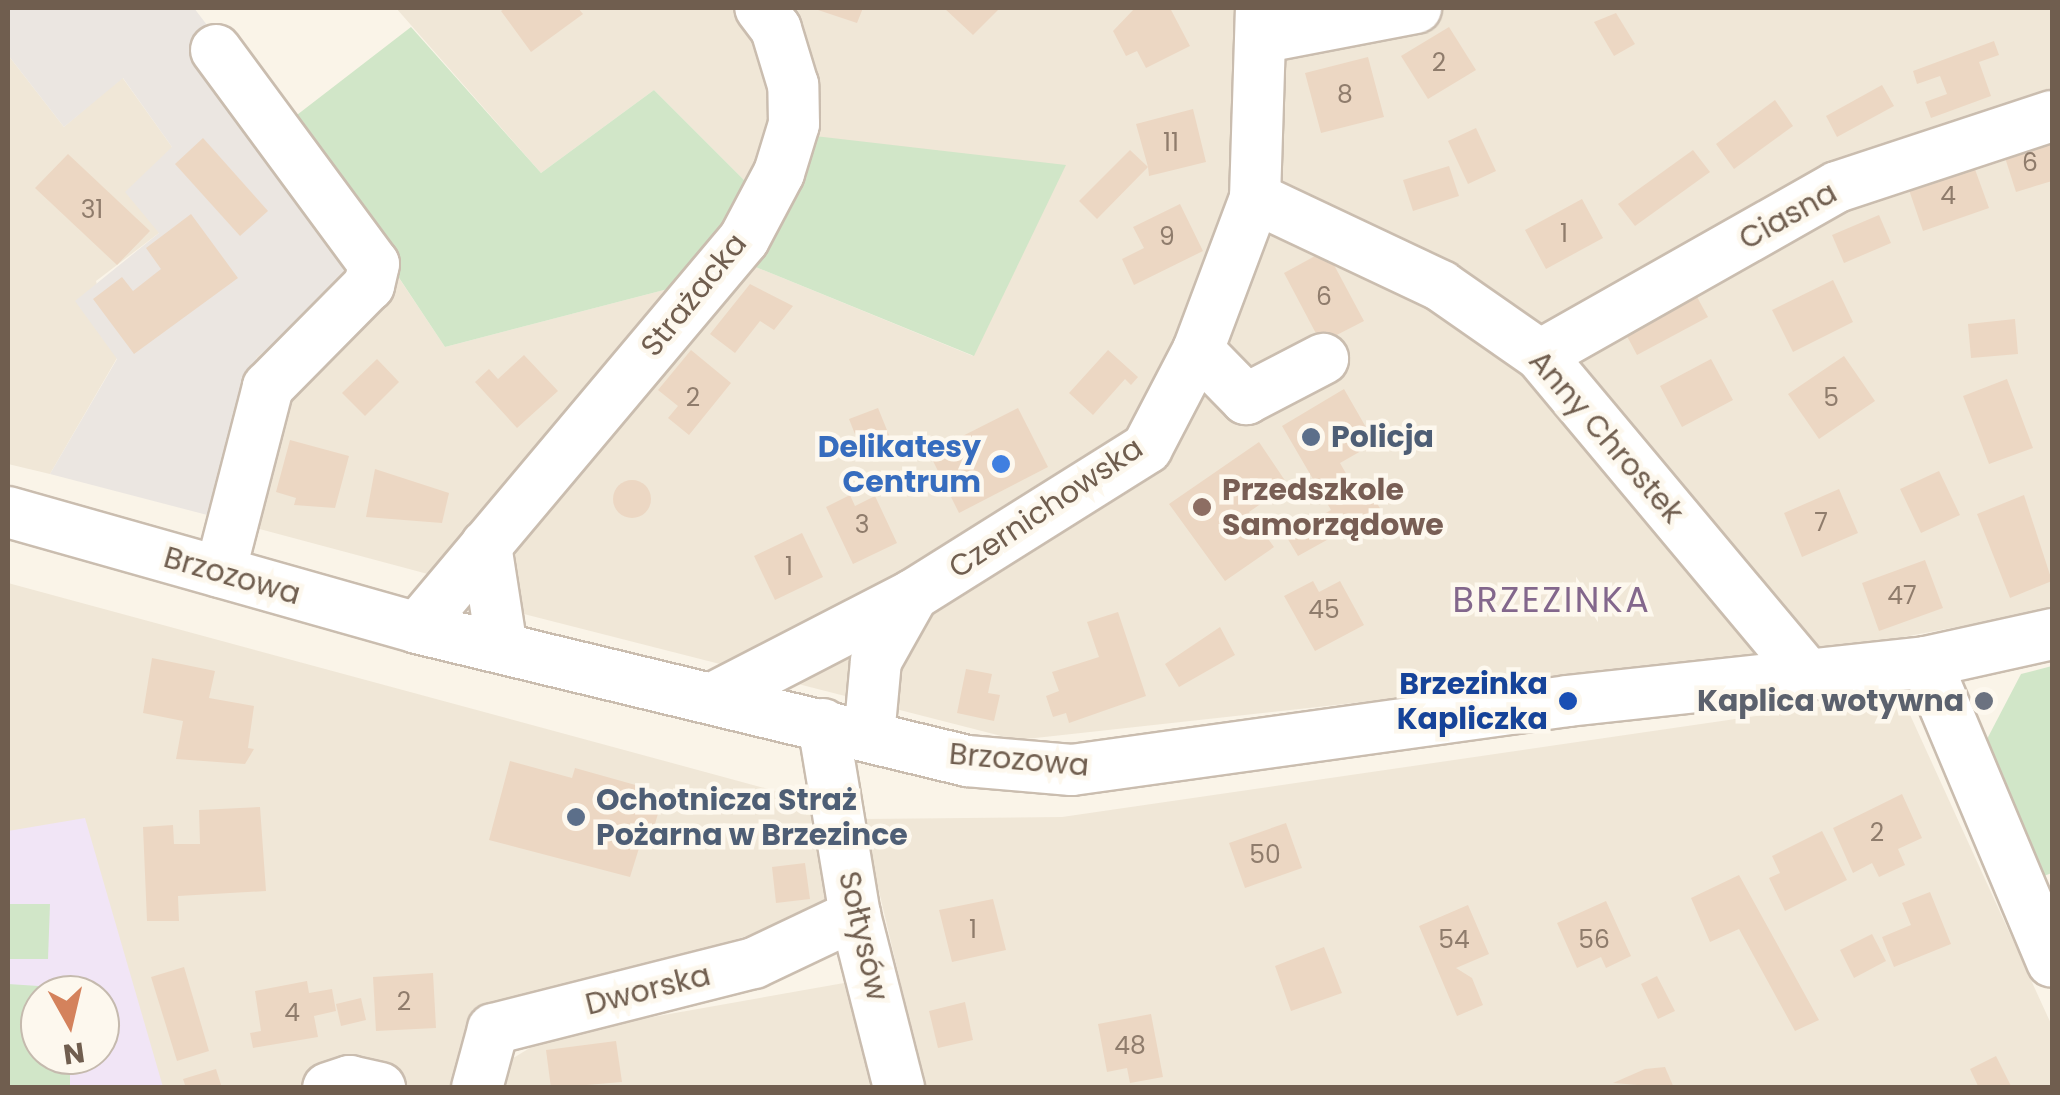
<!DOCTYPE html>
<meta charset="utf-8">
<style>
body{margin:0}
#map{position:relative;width:2060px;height:1095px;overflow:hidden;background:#faf4e8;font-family:Poppins,sans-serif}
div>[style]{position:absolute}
.residential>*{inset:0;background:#f0e7d7}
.industrial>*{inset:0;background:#ebe6e1}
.education>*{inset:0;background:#f1e5f6}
.green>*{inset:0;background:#d1e6c8}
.building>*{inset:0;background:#ecd7c3}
.round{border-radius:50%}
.roads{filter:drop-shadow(2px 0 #cabdaf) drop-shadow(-2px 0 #cabdaf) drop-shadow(0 2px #cabdaf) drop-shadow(0 -2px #cabdaf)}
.minor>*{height:50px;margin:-25px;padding:0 25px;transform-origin:25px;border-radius:25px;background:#fff}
.dots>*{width:28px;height:28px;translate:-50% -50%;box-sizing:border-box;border:5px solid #fdf8ee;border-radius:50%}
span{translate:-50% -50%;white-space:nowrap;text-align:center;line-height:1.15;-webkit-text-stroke:9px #fdf8ee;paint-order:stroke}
.number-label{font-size:25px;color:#8f7c6c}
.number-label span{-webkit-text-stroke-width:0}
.street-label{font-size:30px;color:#705e4f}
.service-label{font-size:30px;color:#4e5e75;font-weight:700}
.left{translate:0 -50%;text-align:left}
.shop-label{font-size:30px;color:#366cbe;font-weight:700}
.right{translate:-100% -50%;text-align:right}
.education-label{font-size:30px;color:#785e54;font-weight:700}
.transit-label{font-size:30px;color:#164399;font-weight:700}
.worship-label{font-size:30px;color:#5b616d;font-weight:700}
.quarter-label{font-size:35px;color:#83678c;letter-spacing:2.5px}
.frame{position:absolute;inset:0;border:10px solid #705e4f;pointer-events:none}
.north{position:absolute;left:20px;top:975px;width:100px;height:100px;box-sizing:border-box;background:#fdf8ee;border:2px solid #c5baae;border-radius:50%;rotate:172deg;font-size:28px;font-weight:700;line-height:40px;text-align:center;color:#705e4f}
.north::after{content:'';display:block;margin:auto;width:35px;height:45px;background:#d4825c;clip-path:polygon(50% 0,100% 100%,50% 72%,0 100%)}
</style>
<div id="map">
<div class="residential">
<i style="clip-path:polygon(396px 8px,736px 8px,776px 61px,775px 127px,752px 188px,654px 90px,541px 173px)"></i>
<i style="clip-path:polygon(784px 8px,2052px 8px,2052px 609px,1834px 650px,1017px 740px,516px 612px,502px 565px,741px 261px,973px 356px,806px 135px)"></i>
<i style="clip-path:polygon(8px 55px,64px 127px,122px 77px,172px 147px,159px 233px,96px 281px,117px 358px,50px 474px,8px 464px)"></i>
<i style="clip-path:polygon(387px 260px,445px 347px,691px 283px,439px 577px,215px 517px,257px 357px)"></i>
<i style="clip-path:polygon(evenodd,8px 583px,816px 802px,838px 909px,483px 1014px,463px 1087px,8px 1087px,8px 583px,40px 995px,100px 995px,100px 1055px,40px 1055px,40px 995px)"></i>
<i style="clip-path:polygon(1901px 695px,2052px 1026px,2052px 1087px,925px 1087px,862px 819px,1062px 817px)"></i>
<i style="clip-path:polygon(844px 983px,872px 1087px,498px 1087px,497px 1068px,551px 1035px)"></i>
</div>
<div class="industrial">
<i style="clip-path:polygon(8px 8px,194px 8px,387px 260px,257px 357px,215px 517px,50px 474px,117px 359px,75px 301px,159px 233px,125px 192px,172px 147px,123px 78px,64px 127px,8px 55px)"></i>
</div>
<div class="education">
<i style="clip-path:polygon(evenodd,85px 818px,163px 1087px,8px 1088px,8px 831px,85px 818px,40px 995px,100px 995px,100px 1055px,40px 1055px,40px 995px)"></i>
</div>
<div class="green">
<i style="clip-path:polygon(411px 27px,541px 173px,654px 90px,752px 188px,691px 283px,445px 347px,293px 118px)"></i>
<i style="clip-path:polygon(806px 135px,1066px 165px,974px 356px,741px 261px)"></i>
<i style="clip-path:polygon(2052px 666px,2052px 873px,2038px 878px,1986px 741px,2021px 674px)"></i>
<i style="clip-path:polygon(8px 904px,50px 904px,48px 959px,8px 959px)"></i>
<i style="clip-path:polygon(8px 984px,69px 988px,69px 995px,40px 995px,40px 1055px,70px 1055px,70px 1087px,8px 1087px)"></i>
</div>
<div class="building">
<i style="clip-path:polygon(506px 8px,578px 8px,583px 14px,531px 52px,501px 11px)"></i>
<i style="clip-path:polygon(812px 8px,863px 8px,857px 23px)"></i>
<i style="clip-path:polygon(944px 8px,1000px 8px,973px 35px)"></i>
<i style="clip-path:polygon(1135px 8px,1170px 8px,1190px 46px,1146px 68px,1137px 51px,1126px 56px,1113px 31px)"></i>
<i style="clip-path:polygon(1616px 13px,1635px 44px,1614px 56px,1594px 22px)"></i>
<i style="clip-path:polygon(1449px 27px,1476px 70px,1428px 99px,1401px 56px)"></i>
<i style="clip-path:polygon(1994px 41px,1999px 55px,1979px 62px,1991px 96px,1931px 118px,1925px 102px,1947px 94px,1940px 76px,1917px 84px,1913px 71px)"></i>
<i style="clip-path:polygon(1368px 57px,1384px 117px,1321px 133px,1305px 73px)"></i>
<i style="clip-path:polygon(1882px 85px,1894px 106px,1837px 137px,1826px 116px)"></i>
<i style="clip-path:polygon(1775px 100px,1793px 126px,1734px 169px,1716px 144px)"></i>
<i style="clip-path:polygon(1193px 109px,1206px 162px,1149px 176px,1148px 167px,1097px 219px,1079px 201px,1130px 150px,1148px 167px,1136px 124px)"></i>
<i style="clip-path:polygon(1476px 128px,1496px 171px,1468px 184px,1448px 141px)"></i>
<i style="clip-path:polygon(2052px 129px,2052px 181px,2016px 192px,2001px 145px)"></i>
<i style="clip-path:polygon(203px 138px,268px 211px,240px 236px,175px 164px)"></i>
<i style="clip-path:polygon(1693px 150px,1710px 172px,1635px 226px,1618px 204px)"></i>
<i style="clip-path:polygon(68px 154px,150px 231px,117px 265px,35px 188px)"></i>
<i style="clip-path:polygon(1972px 161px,1989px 208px,1923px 231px,1907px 184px)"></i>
<i style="clip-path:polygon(1449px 166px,1459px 196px,1413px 211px,1403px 180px)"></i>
<i style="clip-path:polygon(1582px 199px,1603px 238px,1546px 269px,1525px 230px)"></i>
<i style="clip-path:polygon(1180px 204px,1203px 251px,1134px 285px,1122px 259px,1144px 248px,1133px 227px)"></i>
<i style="clip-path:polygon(191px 214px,238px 278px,134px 354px,93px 299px,122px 277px,133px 291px,161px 269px,146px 248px)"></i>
<i style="clip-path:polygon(1879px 215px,1891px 243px,1844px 263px,1832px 235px)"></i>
<i style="clip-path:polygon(1326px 250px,1364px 321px,1321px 343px,1284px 273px)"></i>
<i style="clip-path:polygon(1833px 280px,1853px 322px,1793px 352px,1772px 310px)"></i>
<i style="clip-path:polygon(750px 284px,793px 306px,774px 330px,760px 321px,735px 353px,710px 334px)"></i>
<i style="clip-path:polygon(1691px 286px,1708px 317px,1637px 355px,1621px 325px)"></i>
<i style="clip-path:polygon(2015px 319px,2018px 354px,1971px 358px,1968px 324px)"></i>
<i style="clip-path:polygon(691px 350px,731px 383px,689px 435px,668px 418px,678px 406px,658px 390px)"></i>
<i style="clip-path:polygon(1108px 350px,1138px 377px,1131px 385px,1125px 379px,1093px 415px,1069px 393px)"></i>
<i style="clip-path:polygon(524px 355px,558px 391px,517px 428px,475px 382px,489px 369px,498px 379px)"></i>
<i style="clip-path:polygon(1844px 356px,1875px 401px,1819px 439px,1788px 394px)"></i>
<i style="clip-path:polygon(377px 359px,399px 382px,365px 416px,342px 393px)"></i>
<i style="clip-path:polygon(1711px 359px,1733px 400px,1682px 427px,1660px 386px)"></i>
<i style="clip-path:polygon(2007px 379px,2033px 448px,1989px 464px,1963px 396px)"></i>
<i style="clip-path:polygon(1344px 389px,1375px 443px,1340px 463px,1352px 484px,1362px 478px,1381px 510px,1298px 556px,1286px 536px,1331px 510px,1282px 426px)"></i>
<i style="clip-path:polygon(878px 408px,891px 440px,862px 452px,849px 419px)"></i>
<i style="clip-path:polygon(1018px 408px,1048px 467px,959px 513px,929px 453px)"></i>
<i style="clip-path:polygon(290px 440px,349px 456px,335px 508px,294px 505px,296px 498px,276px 492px)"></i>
<i style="clip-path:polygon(1259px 442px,1288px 485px,1249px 512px,1274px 547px,1225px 581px,1169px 504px)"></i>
<i style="clip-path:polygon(375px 469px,449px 493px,442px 523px,366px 517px)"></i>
<i style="clip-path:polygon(1939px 471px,1960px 515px,1921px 533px,1900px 489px)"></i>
<i class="round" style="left:613px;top:480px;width:38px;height:38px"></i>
<i style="clip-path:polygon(1839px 489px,1858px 533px,1802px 557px,1784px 513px)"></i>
<i style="clip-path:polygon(850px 495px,855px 506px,875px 496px,897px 543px,853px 564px,826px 507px)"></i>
<i style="clip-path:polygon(2024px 495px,2052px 581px,2010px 598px,1977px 514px)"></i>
<i style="clip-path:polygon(802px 533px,823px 577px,775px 600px,754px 556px)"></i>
<i style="clip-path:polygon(1925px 560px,1943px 608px,1879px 631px,1862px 583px)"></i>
<i style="clip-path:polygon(1313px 581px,1319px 592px,1340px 581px,1364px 625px,1315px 651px,1284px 596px)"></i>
<i style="clip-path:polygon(1118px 612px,1146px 696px,1069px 723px,1066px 713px,1053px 717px,1046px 696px,1059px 691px,1052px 672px,1099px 657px,1087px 622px)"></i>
<i style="clip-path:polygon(1220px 627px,1235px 655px,1179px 687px,1165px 664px)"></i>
<i style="clip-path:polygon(152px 658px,215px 671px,209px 698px,254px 706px,248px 748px,254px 749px,245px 764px,176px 759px,183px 721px,143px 713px)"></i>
<i style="clip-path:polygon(966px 669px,992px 674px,988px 693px,1000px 695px,994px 721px,957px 713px)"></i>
<i style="clip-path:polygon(510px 761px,572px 778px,575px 768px,664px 793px,648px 848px,640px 845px,630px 877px,489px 840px)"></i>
<i style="clip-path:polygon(1902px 794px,1922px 838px,1898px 849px,1905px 865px,1879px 877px,1872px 863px,1853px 873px,1833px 828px)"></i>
<i style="clip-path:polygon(260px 807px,266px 891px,178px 896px,179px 921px,147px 921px,143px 827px,173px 825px,174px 844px,200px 844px,199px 810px)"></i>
<i style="clip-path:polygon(1286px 823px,1302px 868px,1245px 888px,1229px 843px)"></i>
<i style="clip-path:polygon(1822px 831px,1847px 880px,1785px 911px,1769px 878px,1780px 873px,1772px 856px)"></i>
<i style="clip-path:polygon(805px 863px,810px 899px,776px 903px,772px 867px)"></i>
<i style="clip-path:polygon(1739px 875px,1819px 1020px,1795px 1031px,1739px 929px,1710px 942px,1691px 898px)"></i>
<i style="clip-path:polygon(1930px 892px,1951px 944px,1894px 967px,1882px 937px,1911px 925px,1902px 903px)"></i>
<i style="clip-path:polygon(993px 899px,1006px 950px,952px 962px,939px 910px)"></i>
<i style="clip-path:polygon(1606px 901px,1631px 956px,1606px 968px,1601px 957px,1577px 968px,1557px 923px)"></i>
<i style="clip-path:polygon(1468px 905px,1489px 954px,1456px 968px,1472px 978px,1483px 1005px,1457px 1016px,1419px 926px)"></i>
<i style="clip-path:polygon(1872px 934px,1886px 961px,1854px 978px,1840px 950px)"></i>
<i style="clip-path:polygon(1324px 947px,1342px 993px,1291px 1011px,1275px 966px)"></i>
<i style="clip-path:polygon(184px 967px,209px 1051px,177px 1061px,151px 977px)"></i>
<i style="clip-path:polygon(433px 973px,436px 1028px,376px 1031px,373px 977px)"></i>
<i style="clip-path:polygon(1657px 976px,1675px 1011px,1658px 1019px,1641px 984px)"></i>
<i style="clip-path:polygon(307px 981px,309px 993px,332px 989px,336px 1011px,314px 1016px,318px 1037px,253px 1048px,250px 1033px,261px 1031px,255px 991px)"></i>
<i style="clip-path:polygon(361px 998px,366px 1020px,341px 1026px,336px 1004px)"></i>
<i style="clip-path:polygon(965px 1002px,973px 1040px,938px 1048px,929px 1011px)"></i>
<i style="clip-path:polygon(1151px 1014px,1163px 1077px,1130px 1083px,1127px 1068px,1107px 1072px,1098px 1024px)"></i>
<i style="clip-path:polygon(616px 1041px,622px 1082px,551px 1088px,546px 1050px)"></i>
<i style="clip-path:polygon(1996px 1056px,2012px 1088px,1979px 1088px,1970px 1069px)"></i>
<i style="clip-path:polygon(1665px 1067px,1674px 1088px,1613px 1083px,1645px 1069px)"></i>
<i style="clip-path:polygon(216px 1069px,222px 1088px,186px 1088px,183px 1079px)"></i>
</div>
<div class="roads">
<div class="minor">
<i style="left:1265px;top:37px;width:154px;rotate:-10.9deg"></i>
<i style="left:216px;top:50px;width:266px;rotate:53.6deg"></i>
<i style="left:374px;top:264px;width:22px;rotate:103deg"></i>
<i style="left:369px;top:285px;width:144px;rotate:134.7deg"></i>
<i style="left:268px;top:387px;width:191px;rotate:104.5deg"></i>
<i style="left:1255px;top:198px;width:206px;rotate:25.3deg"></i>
<i style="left:1441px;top:286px;width:121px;rotate:34.9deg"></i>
<i style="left:1540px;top:355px;width:417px;rotate:50.1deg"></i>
<i style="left:1198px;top:350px;width:69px;rotate:45.6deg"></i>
<i style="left:1246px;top:399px;width:87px;rotate:-27.5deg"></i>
<i style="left:1540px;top:355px;width:341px;rotate:-29.5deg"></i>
<i style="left:1837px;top:187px;width:226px;rotate:-18.3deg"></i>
<i style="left:8px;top:512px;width:425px;rotate:15.8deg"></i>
<i style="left:417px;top:628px;width:566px;rotate:13.59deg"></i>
<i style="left:967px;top:761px;width:105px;rotate:4.9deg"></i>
<i style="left:1072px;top:770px;width:501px;rotate:-7.92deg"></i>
<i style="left:1568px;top:701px;width:360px;rotate:-6.2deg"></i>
<i style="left:1926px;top:662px;width:129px;rotate:-12.5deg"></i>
<i style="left:486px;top:545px;width:104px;rotate:81.2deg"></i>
<i style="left:417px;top:628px;width:508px;rotate:-49.95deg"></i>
<i style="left:744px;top:239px;width:75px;rotate:-62.1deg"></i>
<i style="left:779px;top:173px;width:51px;rotate:-73deg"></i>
<i style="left:794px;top:124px;width:39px;rotate:-91deg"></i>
<i style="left:793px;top:85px;width:59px;rotate:-106.9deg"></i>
<i style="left:776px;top:29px;width:26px;rotate:-127deg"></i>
<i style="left:1926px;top:662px;width:325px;rotate:67.2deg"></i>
<i style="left:717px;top:696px;width:220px;rotate:-27.3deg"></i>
<i style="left:913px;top:595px;width:276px;rotate:-32.1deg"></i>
<i style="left:1147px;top:448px;width:110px;rotate:-62.5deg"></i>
<i style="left:1198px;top:350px;width:162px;rotate:-69.4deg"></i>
<i style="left:1255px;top:198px;width:190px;rotate:-88.2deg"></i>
<i style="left:823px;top:724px;width:194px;rotate:80.5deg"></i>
<i style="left:855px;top:915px;width:179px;rotate:75.7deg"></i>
<i style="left:869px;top:736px;width:75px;rotate:-84.7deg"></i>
<i style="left:876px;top:661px;width:76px;rotate:-60.7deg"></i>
<i style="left:328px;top:1088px;width:23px;rotate:-18deg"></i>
<i style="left:350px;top:1081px;width:31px;rotate:13deg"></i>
<i style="left:477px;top:1088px;width:61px;rotate:-74.8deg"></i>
<i style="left:493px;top:1029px;width:269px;rotate:-14.2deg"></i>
<i style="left:754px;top:963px;width:112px;rotate:-25.4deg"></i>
</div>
</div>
<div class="dots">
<i style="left:1311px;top:437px;background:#5c6f8a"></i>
<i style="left:1001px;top:464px;background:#3f7fe0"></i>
<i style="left:1202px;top:507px;background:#8d6e63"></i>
<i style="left:1568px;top:701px;background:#1a4fb4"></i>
<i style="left:1984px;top:701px;background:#6b7280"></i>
<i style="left:576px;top:817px;background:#5c6f8a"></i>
</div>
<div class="number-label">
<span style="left:1439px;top:63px">2</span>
<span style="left:1345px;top:95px">8</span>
<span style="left:1171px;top:143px">11</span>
<span style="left:2030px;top:163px">6</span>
<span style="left:1948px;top:196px">4</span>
<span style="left:92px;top:210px">31</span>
<span style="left:1564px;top:234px">1</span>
<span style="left:1167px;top:237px">9</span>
<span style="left:1324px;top:297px">6</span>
<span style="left:693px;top:398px">2</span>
<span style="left:1831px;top:398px">5</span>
<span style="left:1821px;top:523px">7</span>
<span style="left:862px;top:525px">3</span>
<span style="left:789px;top:567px">1</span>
<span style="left:1902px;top:596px">47</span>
<span style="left:1324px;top:610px">45</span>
<span style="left:1877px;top:833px">2</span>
<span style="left:1265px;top:855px">50</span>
<span style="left:973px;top:930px">1</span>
<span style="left:1454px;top:940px">54</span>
<span style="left:1594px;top:940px">56</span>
<span style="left:404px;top:1002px">2</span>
<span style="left:292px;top:1013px">4</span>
<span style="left:1130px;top:1046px">48</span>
</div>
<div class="street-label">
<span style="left:1788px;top:216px;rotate:-29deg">Ciasna</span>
<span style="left:694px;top:295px;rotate:-51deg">Strażacka</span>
<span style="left:1606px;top:437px;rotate:49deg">Anny Chrostek</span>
<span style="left:1046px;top:508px;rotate:-34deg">Czernichowska</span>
<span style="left:232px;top:576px;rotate:16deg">Brzozowa</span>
<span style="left:1019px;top:760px;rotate:5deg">Brzozowa</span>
<span style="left:863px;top:936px;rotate:77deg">Sołtysów</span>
<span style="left:648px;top:990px;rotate:-14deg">Dworska</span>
</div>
<div class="service-label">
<span class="left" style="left:1331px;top:437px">Policja</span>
<span class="left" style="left:596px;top:817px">Ochotnicza Straż<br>Pożarna w Brzezince</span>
</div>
<div class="shop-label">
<span class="right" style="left:981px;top:464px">Delikatesy<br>Centrum</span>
</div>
<div class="education-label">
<span class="left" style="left:1222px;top:507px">Przedszkole<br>Samorządowe</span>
</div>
<div class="transit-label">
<span class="right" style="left:1548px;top:701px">Brzezinka<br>Kapliczka</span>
</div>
<div class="worship-label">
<span class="right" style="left:1964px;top:701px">Kaplica wotywna</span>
</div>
<div class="quarter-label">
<span style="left:1552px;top:600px">BRZEZINKA</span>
</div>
<div class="frame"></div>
<div class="north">N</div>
</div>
